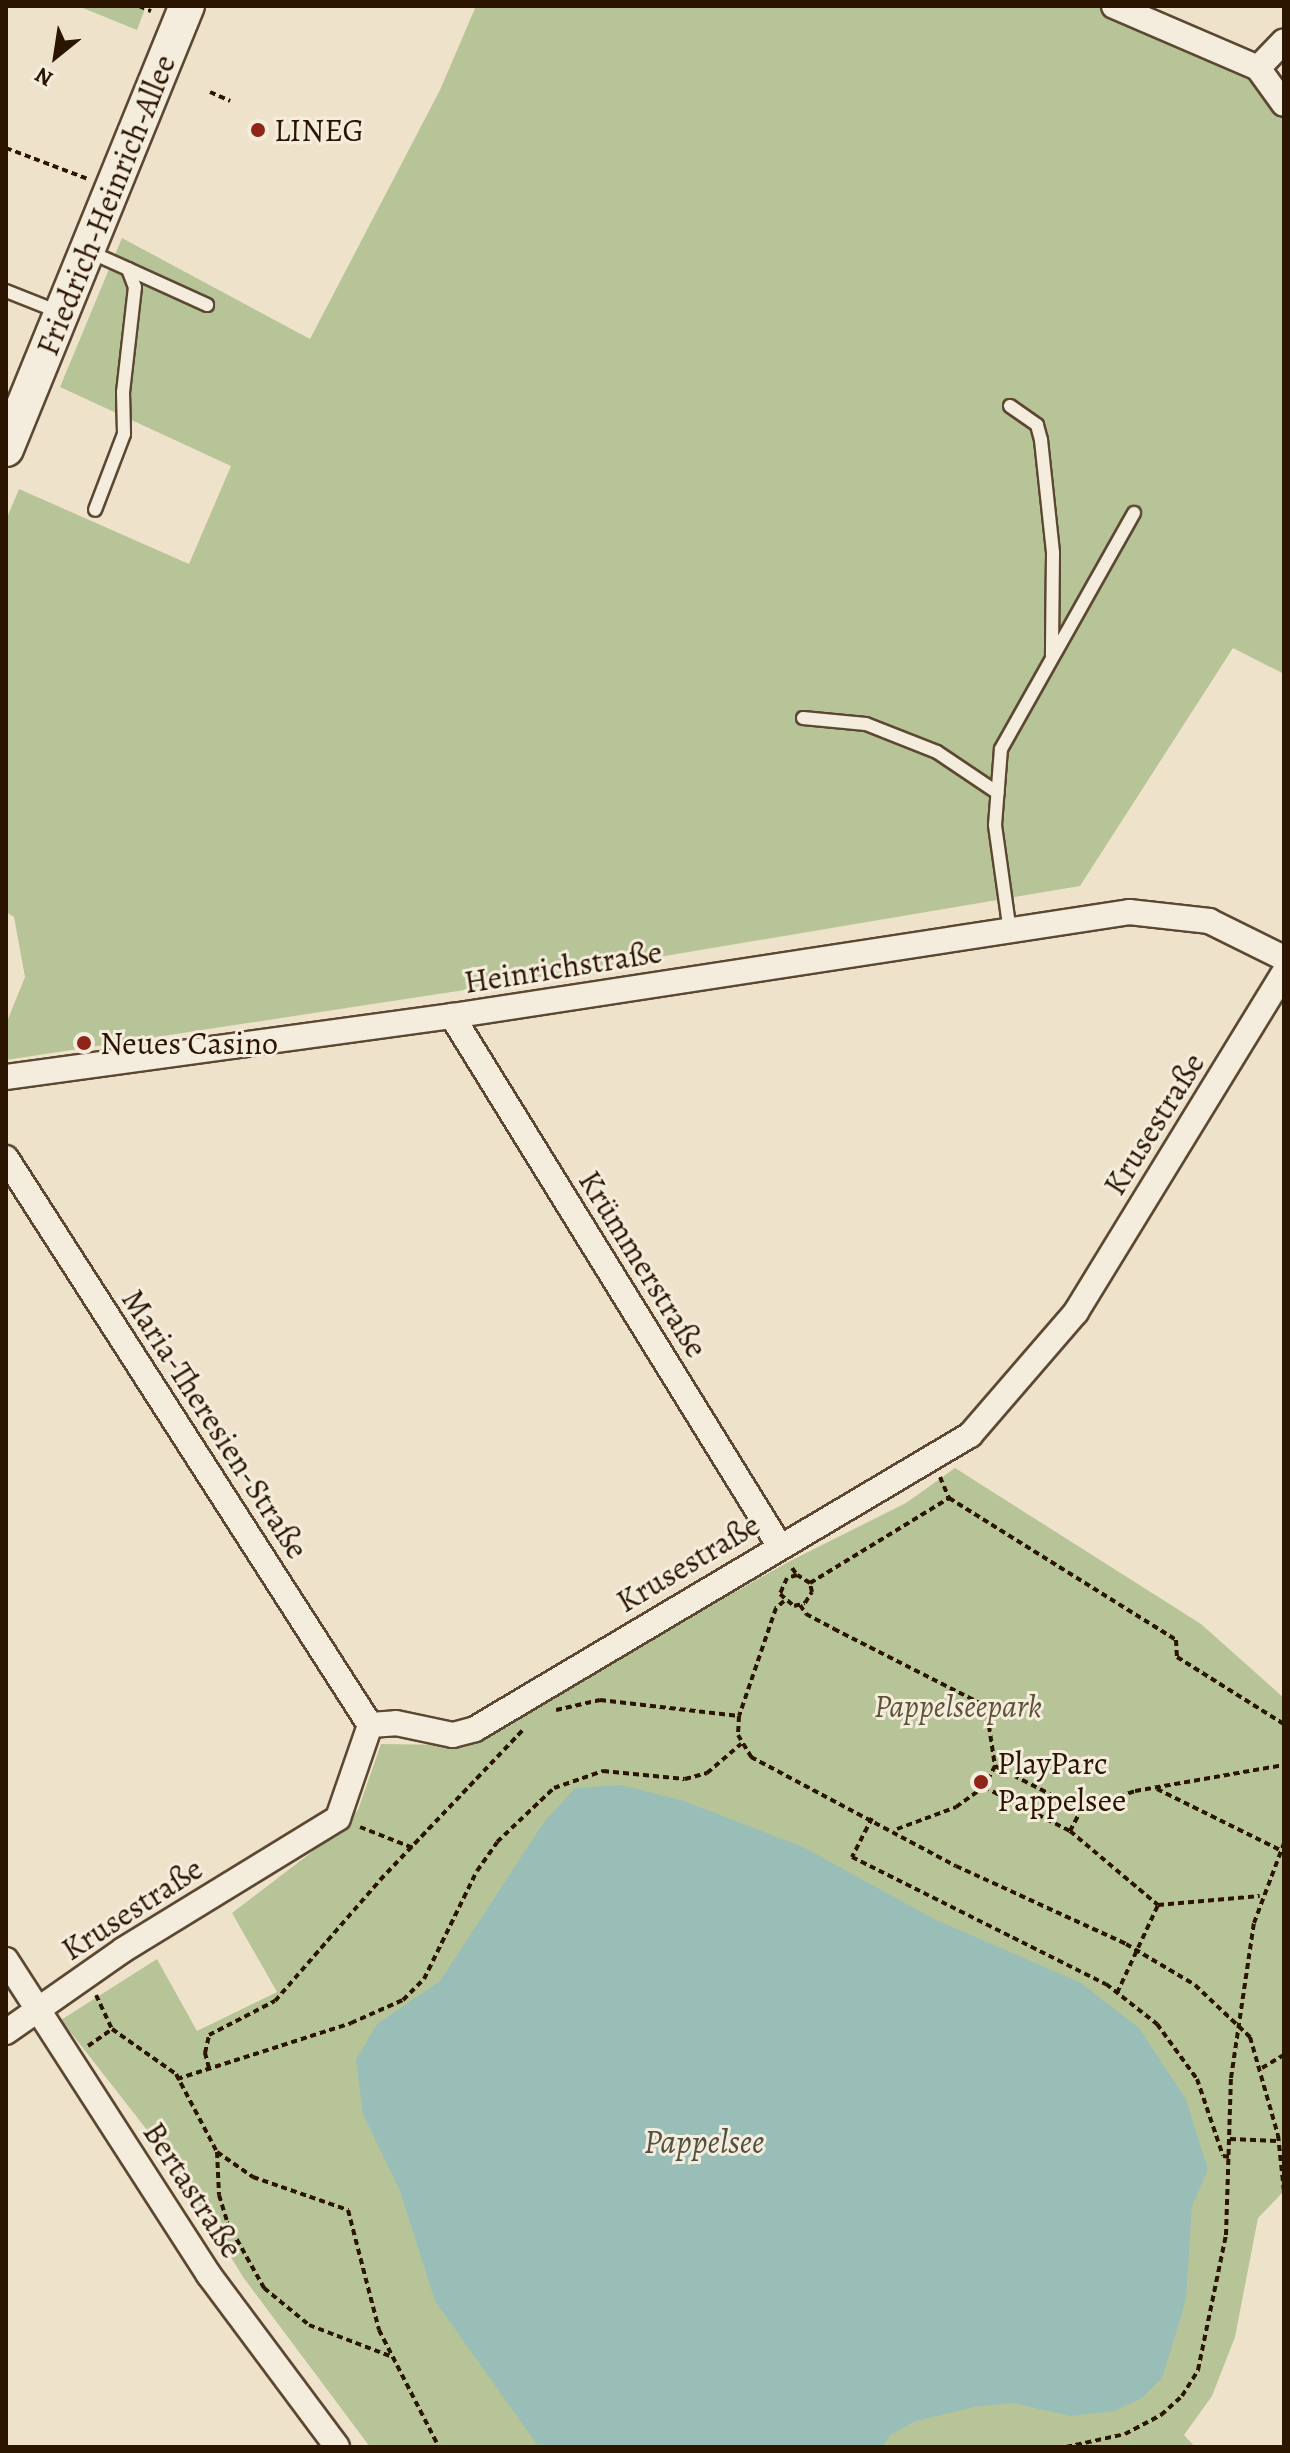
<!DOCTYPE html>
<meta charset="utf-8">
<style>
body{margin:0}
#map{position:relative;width:1290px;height:2453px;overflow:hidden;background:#eee3ca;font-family:Alegreya,serif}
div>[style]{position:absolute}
.green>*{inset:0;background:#b7c498}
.water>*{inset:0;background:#99beb8}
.path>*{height:4px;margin-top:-2px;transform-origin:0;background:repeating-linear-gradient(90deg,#2c1500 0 6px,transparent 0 10px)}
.roads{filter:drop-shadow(2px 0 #5c4832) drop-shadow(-2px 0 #5c4832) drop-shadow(0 2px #5c4832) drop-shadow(0 -2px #5c4832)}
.service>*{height:12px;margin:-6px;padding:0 6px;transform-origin:6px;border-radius:6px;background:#f4eddd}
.minor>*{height:24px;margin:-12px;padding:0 12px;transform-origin:12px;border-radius:12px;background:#f4eddd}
.secondary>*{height:34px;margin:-17px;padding:0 17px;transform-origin:17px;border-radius:17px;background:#f4eddd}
.dots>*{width:22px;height:22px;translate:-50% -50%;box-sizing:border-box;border:4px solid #f4eddd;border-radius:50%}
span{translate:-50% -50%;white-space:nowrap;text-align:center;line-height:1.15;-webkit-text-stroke:6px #f4eddd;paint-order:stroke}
.poi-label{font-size:32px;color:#2c1500}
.left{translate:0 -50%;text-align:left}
.street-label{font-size:32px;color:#2c1500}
.park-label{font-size:32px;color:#5d5235;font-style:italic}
.water-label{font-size:34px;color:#525040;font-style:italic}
.frame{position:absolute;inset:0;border:8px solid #2c1500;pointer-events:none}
.north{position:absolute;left:16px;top:16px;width:80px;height:80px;-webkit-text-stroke:6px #f4eddd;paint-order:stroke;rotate:210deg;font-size:22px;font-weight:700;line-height:32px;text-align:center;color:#2c1500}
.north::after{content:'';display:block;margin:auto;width:28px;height:36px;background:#2c1500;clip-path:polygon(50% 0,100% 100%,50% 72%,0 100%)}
</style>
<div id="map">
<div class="green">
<i style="clip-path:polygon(78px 6px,146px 6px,137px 30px)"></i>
<i style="clip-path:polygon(476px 6px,1118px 6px,1264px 66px,1284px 105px,1284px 674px,1233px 648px,1080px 886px,458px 991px,6px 1060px,6px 1024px,25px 977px,14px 917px,6px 912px,6px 520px,19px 489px,189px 564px,231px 466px,60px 387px,122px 238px,310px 339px,440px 90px)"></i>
<i style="clip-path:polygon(955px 1468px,1201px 1624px,1284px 1698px,1284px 2191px,1258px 2218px,1235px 2337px,1212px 2396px,1184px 2435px,1195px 2447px,370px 2447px,243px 2277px,176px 2167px,61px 2020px,157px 1959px,197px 2031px,277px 1992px,232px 1913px,338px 1832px,358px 1810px,381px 1744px,454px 1745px,475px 1738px,790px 1561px,906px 1503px)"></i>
</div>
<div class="water">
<i style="clip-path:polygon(621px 1785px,684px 1801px,803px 1847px,934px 1919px,1081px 1983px,1139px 2028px,1186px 2099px,1208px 2170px,1192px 2206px,1186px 2300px,1162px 2378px,1142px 2398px,1114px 2411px,1071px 2416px,1013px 2403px,974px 2407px,916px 2421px,890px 2435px,883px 2447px,539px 2447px,435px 2301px,400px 2191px,363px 2114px,356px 2060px,377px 2024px,440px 1981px,544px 1822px,575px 1788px)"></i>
</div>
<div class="path">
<i style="left:139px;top:6px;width:13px;rotate:23deg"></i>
<i style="left:210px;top:92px;width:22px;rotate:24deg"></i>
<i style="left:6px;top:148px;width:88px;rotate:20.7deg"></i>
<i style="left:940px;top:1477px;width:23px;rotate:67deg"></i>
<i style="left:949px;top:1498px;width:268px;rotate:32deg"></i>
<i style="left:1176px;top:1640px;width:17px;rotate:87deg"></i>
<i style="left:1177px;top:1657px;width:126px;rotate:32.1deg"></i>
<i style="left:792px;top:1568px;width:9px;rotate:54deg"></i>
<i style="left:797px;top:1575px;width:10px;rotate:163deg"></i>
<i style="left:787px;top:1578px;width:17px;rotate:114deg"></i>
<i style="left:780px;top:1594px;width:18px;rotate:41deg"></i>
<i style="left:794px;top:1606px;width:11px;rotate:-15deg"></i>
<i style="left:805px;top:1603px;width:13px;rotate:-58deg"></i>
<i style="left:812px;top:1592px;width:9px;rotate:-103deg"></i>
<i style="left:810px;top:1583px;width:15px;rotate:-148deg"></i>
<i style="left:810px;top:1583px;width:163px;rotate:-31.4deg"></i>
<i style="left:784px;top:1601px;width:11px;rotate:139deg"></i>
<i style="left:776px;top:1608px;width:114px;rotate:108.9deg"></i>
<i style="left:739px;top:1716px;width:19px;rotate:93deg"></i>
<i style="left:738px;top:1735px;width:26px;rotate:59deg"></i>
<i style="left:751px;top:1757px;width:232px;rotate:28deg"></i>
<i style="left:956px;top:1866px;width:187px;rotate:24.6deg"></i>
<i style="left:1126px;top:1944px;width:80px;rotate:30.7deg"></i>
<i style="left:1195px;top:1985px;width:76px;rotate:43.4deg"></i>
<i style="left:1250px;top:2037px;width:102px;rotate:74.1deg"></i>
<i style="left:1278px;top:2135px;width:56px;rotate:83.9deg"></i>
<i style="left:800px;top:1605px;width:11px;rotate:56deg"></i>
<i style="left:806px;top:1614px;width:32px;rotate:28deg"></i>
<i style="left:834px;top:1629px;width:170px;rotate:26.9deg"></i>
<i style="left:986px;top:1706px;width:61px;rotate:81.5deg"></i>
<i style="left:995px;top:1766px;width:24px;rotate:118deg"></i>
<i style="left:984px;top:1787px;width:97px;rotate:27.1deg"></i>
<i style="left:1070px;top:1831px;width:24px;rotate:-62deg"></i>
<i style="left:1081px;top:1810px;width:97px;rotate:-152.9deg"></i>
<i style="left:556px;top:1710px;width:45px;rotate:-12.8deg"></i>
<i style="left:600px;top:1700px;width:140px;rotate:6.6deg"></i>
<i style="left:1157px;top:1789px;width:137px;rotate:26.4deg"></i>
<i style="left:1081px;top:1810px;width:57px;rotate:-19.4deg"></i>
<i style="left:1135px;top:1791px;width:151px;rotate:-9.9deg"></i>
<i style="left:872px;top:1818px;width:44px;rotate:117.1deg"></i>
<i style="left:852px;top:1857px;width:284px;rotate:26.6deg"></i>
<i style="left:1106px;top:1984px;width:65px;rotate:38.1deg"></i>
<i style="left:1157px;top:2024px;width:68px;rotate:54deg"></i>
<i style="left:1197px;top:2079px;width:81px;rotate:71.3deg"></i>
<i style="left:1223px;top:2156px;width:7px;rotate:8deg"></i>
<i style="left:360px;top:1827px;width:57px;rotate:21.6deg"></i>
<i style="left:897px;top:1829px;width:63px;rotate:-20.4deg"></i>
<i style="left:956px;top:1807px;width:34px;rotate:-36deg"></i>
<i style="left:1070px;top:1831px;width:115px;rotate:40.1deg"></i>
<i style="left:1158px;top:1905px;width:102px;rotate:-5deg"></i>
<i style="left:1117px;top:1993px;width:97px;rotate:-65deg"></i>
<i style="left:96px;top:1995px;width:38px;rotate:65deg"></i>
<i style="left:112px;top:2029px;width:78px;rotate:35.1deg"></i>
<i style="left:176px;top:2074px;width:88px;rotate:62.3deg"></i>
<i style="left:217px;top:2152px;width:43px;rotate:87.3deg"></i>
<i style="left:219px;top:2195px;width:28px;rotate:73deg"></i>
<i style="left:227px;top:2222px;width:76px;rotate:60.7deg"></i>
<i style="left:264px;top:2288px;width:58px;rotate:39.4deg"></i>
<i style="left:309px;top:2325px;width:87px;rotate:20.9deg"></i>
<i style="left:88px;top:2046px;width:29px;rotate:-35deg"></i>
<i style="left:209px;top:2068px;width:16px;rotate:-105deg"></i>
<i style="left:205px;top:2053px;width:18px;rotate:-77deg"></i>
<i style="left:209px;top:2035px;width:74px;rotate:-27.3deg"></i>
<i style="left:275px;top:2001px;width:160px;rotate:-49deg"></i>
<i style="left:380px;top:1880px;width:209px;rotate:-46.4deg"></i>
<i style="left:1262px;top:2068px;width:26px;rotate:-31deg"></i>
<i style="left:177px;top:2079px;width:183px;rotate:-17.8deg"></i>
<i style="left:351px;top:2023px;width:57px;rotate:-23.9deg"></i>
<i style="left:403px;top:2000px;width:30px;rotate:-45deg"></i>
<i style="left:424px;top:1979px;width:120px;rotate:-63.9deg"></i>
<i style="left:477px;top:1871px;width:35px;rotate:-55deg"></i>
<i style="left:497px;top:1842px;width:79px;rotate:-43.5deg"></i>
<i style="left:554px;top:1788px;width:52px;rotate:-19.1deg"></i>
<i style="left:603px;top:1771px;width:82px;rotate:5.6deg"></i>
<i style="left:685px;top:1779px;width:23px;rotate:-15deg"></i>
<i style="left:707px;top:1773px;width:45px;rotate:-40.5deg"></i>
<i style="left:1230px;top:2139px;width:48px;rotate:2.4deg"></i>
<i style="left:217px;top:2152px;width:44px;rotate:34.8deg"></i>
<i style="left:253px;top:2177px;width:101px;rotate:19.2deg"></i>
<i style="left:348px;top:2210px;width:124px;rotate:75.5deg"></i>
<i style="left:379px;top:2330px;width:131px;rotate:62.9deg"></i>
<i style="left:1066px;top:2447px;width:60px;rotate:-12.4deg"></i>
<i style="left:1125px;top:2434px;width:41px;rotate:-27.8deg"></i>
<i style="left:1161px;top:2415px;width:28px;rotate:-42deg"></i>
<i style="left:1182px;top:2396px;width:31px;rotate:-58deg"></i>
<i style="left:1198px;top:2370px;width:138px;rotate:-78.3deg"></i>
<i style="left:1226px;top:2235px;width:157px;rotate:-88.2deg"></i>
<i style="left:1231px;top:2078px;width:157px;rotate:-81.6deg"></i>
<i style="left:1254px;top:1923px;width:85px;rotate:-69.4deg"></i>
</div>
<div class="roads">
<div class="service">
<i style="left:88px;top:251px;width:44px;rotate:24.2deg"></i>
<i style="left:128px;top:269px;width:19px;rotate:69deg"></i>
<i style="left:135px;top:287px;width:106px;rotate:96.5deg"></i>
<i style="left:123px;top:392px;width:42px;rotate:88.6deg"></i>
<i style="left:124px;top:434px;width:81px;rotate:110.9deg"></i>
<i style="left:128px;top:269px;width:87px;rotate:24.5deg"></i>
<i style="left:6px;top:291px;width:57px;rotate:21.6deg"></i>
<i style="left:1010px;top:406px;width:33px;rotate:35deg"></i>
<i style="left:1037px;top:425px;width:16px;rotate:75deg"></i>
<i style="left:1041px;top:440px;width:114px;rotate:83.9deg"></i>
<i style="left:1053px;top:553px;width:102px;rotate:90.6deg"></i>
<i style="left:803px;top:718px;width:63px;rotate:5.4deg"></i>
<i style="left:866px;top:724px;width:76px;rotate:21.5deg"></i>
<i style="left:937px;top:752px;width:73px;rotate:33.9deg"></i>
<i style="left:1010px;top:932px;width:108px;rotate:-98deg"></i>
<i style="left:995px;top:825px;width:76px;rotate:-85.5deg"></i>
<i style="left:1001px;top:749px;width:271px;rotate:-60.6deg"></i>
</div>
<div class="minor">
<i style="left:1114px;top:6px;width:157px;rotate:23.3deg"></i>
<i style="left:1258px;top:68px;width:44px;rotate:54.2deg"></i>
<i style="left:1258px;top:68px;width:37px;rotate:-46deg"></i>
<i style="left:452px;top:1016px;width:622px;rotate:58.28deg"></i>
<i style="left:6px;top:1077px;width:450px;rotate:-7.8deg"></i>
<i style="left:452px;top:1016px;width:685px;rotate:-8.73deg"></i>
<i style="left:1129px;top:912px;width:81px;rotate:6.4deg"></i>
<i style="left:1209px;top:921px;width:84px;rotate:26.3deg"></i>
<i style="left:6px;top:1158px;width:674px;rotate:57.3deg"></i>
<i style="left:6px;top:1960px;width:375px;rotate:57.2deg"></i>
<i style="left:209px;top:2275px;width:214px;rotate:53.3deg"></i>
<i style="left:6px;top:2032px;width:143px;rotate:-35deg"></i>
<i style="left:123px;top:1950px;width:252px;rotate:-31.5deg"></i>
<i style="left:338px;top:1818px;width:98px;rotate:-71deg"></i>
<i style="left:370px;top:1725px;width:26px;rotate:-4deg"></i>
<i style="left:396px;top:1723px;width:58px;rotate:11.9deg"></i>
<i style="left:453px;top:1735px;width:23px;rotate:-15deg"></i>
<i style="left:475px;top:1729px;width:576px;rotate:-30.71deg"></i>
<i style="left:970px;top:1435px;width:162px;rotate:-49.2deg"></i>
<i style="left:1076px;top:1312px;width:398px;rotate:-58.5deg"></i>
</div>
<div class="secondary">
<i style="left:6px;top:449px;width:479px;rotate:-67.8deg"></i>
</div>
</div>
<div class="dots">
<i style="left:258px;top:130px;background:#8f2418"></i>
<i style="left:84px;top:1043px;background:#8f2418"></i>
<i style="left:981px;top:1782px;background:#8f2418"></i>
</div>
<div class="poi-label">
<span class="left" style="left:274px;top:130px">LINEG</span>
<span class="left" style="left:100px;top:1043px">Neues Casino</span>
<span class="left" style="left:997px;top:1782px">PlayParc<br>Pappelsee</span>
</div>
<div class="street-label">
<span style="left:106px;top:205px;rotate:-68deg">Friedrich-Heinrich-Allee</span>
<span style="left:563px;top:967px;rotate:-9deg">Heinrichstraße</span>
<span style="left:1154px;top:1124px;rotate:-58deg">Krusestraße</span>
<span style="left:643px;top:1264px;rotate:58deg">Krümmerstraße</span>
<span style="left:215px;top:1424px;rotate:57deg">Maria-Theresien-Straße</span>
<span style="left:688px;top:1563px;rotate:-31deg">Krusestraße</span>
<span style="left:132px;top:1909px;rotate:-33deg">Krusestraße</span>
<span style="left:193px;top:2190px;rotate:57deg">Bertastraße</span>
</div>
<div class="park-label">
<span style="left:958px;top:1706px">Pappelseepark</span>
</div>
<div class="water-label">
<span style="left:704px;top:2142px">Pappelsee</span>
</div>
<div class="frame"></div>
<div class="north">N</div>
</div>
